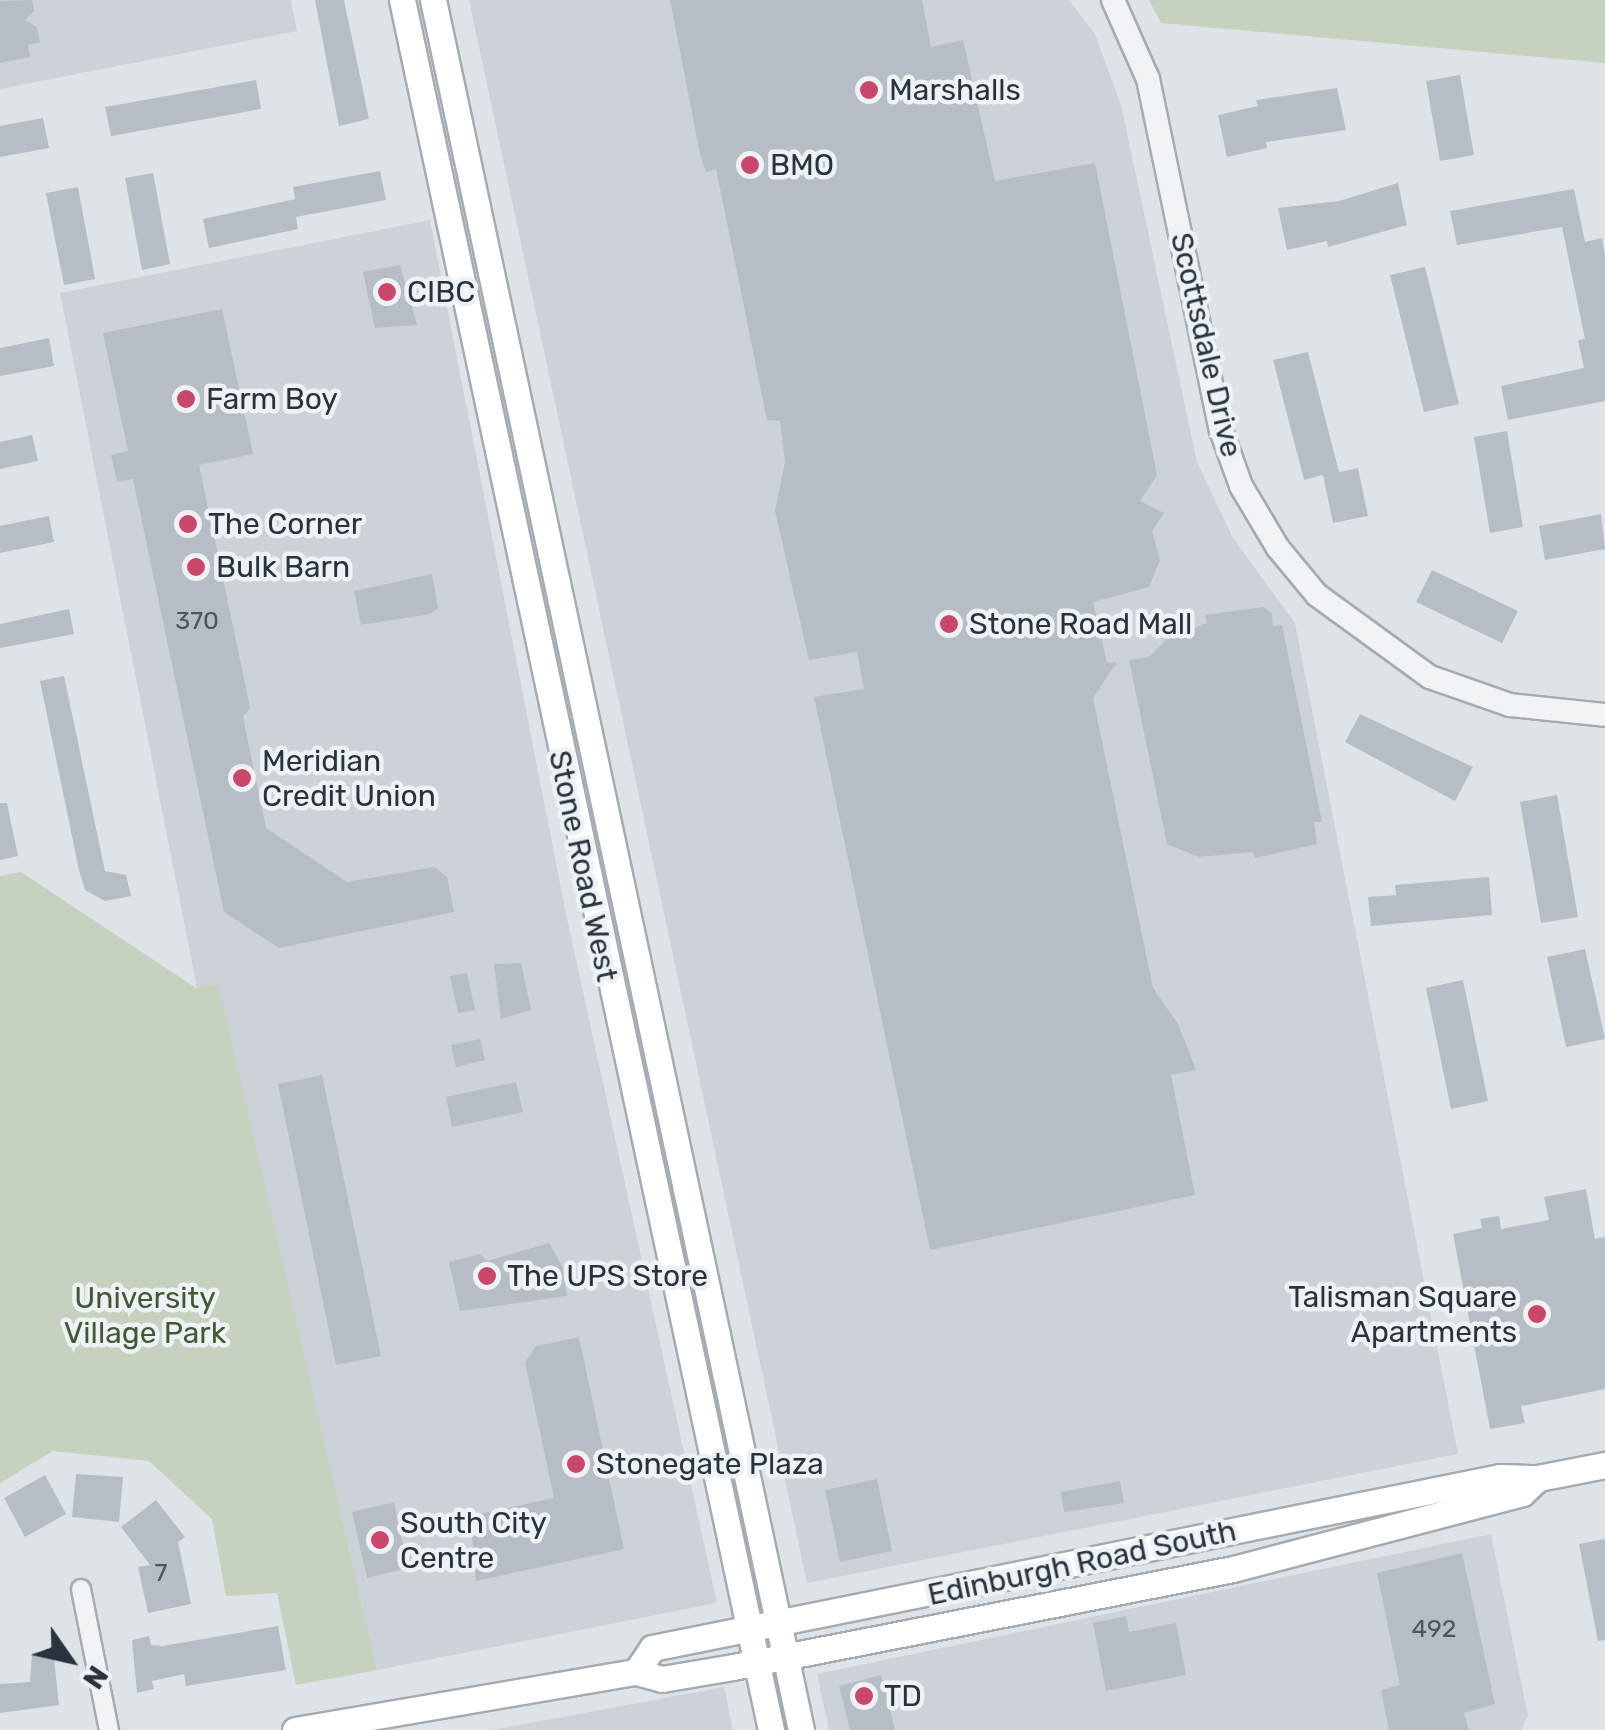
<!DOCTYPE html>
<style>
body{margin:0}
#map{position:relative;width:1605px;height:1730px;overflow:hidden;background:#dee3e7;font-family:Rubik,sans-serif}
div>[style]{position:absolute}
.built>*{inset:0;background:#cdd2d9}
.green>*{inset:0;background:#c6d1c0}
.building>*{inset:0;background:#b6bdc4}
.roads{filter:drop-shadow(2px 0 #a4abb1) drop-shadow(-2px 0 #a4abb1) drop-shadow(0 2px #a4abb1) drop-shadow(0 -2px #a4abb1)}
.minor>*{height:18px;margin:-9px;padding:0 9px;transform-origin:9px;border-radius:9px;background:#f1f3f6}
.tertiary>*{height:22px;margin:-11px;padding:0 11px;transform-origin:11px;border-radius:11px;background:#f1f3f6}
.secondary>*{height:25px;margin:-12.5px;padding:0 12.5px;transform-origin:12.5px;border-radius:12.5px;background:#fff}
.dots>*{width:28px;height:28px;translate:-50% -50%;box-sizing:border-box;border:5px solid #eef2f5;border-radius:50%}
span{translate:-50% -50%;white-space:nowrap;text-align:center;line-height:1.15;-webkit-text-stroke:9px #eef2f5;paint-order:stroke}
.number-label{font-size:25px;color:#4c5660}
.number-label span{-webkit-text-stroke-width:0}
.poi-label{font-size:30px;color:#28333e}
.left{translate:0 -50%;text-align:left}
.right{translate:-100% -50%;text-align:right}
.street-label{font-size:30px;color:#28333e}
.park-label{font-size:30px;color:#415936}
.north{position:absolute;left:20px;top:1610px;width:100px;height:100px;-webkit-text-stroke:8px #eef2f5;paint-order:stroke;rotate:124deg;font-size:28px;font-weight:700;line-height:40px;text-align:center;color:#28333e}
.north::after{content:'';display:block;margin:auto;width:35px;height:45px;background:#28333e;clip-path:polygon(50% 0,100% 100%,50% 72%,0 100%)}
</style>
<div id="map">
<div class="built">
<i style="clip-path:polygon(0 0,291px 0,297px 31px,0 89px)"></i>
<i style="clip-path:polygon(469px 0,1069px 0,1095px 34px,1121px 105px,1197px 462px,1233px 538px,1295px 623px,1458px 1454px,807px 1583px)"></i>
<i style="clip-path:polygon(430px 220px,566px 914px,717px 1603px,377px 1670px,218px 985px,197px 988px,60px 293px)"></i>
<i style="clip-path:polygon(1491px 1534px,1528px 1716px,1521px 1730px,829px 1730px,817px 1674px)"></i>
<i style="clip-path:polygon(724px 1687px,733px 1730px,492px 1730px)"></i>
</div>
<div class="green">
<i style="clip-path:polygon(1149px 0,1605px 0,1605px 63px,1161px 23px)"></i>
<i style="clip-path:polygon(21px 872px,196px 988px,218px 984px,377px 1670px,296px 1685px,277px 1593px,226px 1596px,212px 1519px,149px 1461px,53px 1451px,0 1483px,0 876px)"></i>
</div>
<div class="building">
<i style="clip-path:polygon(32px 0,34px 11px,25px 20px,37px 27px,40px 42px,28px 45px,30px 57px,0 63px,0 1px)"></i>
<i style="clip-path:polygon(315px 0,344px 0,369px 119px,339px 126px)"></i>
<i style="clip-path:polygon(670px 0,922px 0,931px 47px,963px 40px,995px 181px,1095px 163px,1157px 475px,1140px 501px,1164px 513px,1152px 531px,1160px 560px,1149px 587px,1093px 602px,1107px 663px,1117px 662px,1093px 698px,1153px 988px,1178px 1024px,1196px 1070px,1171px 1075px,1195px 1195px,930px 1250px,814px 697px,864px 689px,857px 652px,809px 660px,775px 511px,785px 462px,780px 421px,767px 420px,716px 169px,706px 172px,700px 154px)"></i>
<i style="clip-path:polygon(1460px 75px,1474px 155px,1440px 161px,1426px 81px)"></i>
<i style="clip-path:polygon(256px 80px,261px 109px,111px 136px,105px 107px)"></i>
<i style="clip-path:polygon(1337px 88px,1346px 130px,1266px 142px,1267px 148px,1227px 157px,1218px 115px,1258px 106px,1256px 100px)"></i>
<i style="clip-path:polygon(43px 118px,49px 148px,0 157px,0 126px)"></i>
<i style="clip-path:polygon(380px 171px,386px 200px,296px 217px,298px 229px,209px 248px,203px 219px,295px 199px,293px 187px)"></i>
<i style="clip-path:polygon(153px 173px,170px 264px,142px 270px,125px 178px)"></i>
<i style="clip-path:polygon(1398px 183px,1407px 225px,1328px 247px,1327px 241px,1287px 250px,1278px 208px,1339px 201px)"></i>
<i style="clip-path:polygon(78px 187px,95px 279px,64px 285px,46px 193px)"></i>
<i style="clip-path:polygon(1574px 189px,1585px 242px,1602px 238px,1605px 256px,1605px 401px,1508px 420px,1501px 386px,1584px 368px,1578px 340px,1585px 339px,1562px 227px,1457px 245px,1450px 211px)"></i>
<i style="clip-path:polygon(400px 265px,417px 325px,375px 328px,363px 272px)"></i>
<i style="clip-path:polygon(1425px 267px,1459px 404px,1424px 412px,1390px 275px)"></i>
<i style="clip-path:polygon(222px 309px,253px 454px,199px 465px,246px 688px,250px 708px,243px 717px,266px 828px,347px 882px,434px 867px,447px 877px,454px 912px,279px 948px,224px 912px,133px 479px,117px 482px,111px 455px,128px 451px,103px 333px)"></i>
<i style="clip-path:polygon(49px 338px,54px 366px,0 376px,0 348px)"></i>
<i style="clip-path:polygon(1308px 352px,1339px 472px,1358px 468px,1368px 516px,1333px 523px,1323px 475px,1304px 480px,1273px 360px)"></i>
<i style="clip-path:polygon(1507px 431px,1523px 527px,1490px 533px,1474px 437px)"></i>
<i style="clip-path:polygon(32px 435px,38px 461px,0 469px,0 442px)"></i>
<i style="clip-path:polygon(1601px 514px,1605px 549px,1545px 560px,1539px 526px)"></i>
<i style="clip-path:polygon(49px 516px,54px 542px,0 553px,0 526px)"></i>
<i style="clip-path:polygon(1432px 570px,1518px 611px,1502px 643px,1416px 602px)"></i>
<i style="clip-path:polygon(432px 574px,438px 608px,430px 614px,361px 625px,354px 591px)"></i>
<i style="clip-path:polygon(1263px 607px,1272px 613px,1273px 626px,1282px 625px,1322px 822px,1314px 822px,1317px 844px,1255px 858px,1253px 852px,1199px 857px,1167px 844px,1129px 660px,1149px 657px,1168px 638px,1207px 623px,1205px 615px)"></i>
<i style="clip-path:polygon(69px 609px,74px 634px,0 648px,0 624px)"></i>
<i style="clip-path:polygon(64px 676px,105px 871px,126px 875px,131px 896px,105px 901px,85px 890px,79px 870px,40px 681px)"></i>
<i style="clip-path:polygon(1360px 714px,1473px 767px,1455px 801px,1345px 742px)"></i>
<i style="clip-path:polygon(1557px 795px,1578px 917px,1541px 923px,1520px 802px)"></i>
<i style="clip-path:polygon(0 803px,7px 803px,18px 856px,0 860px)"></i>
<i style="clip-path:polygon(1489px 877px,1492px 915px,1371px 926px,1368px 897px,1396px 895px,1395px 885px)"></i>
<i style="clip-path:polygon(1585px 949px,1605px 1039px,1566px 1047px,1547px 957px)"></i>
<i style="clip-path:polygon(521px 963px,531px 1010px,501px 1019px,494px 964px)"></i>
<i style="clip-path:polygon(467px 973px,475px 1010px,458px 1013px,450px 976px)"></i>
<i style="clip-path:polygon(1463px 980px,1488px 1101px,1451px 1109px,1426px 988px)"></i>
<i style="clip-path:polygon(480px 1039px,485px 1060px,456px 1067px,451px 1045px)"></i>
<i style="clip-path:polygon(322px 1075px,381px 1356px,336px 1365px,278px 1084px)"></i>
<i style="clip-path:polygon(516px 1082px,523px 1112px,452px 1127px,446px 1097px)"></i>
<i style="clip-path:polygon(1586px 1189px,1595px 1239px,1605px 1237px,1605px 1389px,1521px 1406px,1525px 1423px,1490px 1429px,1453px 1234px,1482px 1228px,1480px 1219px,1499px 1216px,1501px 1229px,1549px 1220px,1544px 1197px)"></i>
<i style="clip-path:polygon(549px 1243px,562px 1266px,567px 1296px,460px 1311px,449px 1262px,480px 1254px,487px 1261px)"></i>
<i style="clip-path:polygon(579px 1337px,624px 1549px,476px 1581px,470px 1516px,554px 1498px,525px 1362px,536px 1346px)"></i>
<i style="clip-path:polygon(76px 1474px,123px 1477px,119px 1522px,72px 1517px)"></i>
<i style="clip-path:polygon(45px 1475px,66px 1514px,25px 1537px,4px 1498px)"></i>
<i style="clip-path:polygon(877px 1479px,892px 1551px,840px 1562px,825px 1490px)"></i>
<i style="clip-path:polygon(1120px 1481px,1124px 1503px,1064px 1512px,1061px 1492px)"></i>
<i style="clip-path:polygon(156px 1500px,185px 1537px,178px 1542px,191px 1604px,148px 1613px,138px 1567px,150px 1565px,121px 1527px)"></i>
<i style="clip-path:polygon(394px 1502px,408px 1568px,367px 1578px,352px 1512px)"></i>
<i style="clip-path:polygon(1605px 1539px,1605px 1640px,1598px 1641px,1579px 1544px)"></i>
<i style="clip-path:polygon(1462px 1553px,1495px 1704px,1464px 1713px,1469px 1730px,1389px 1730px,1381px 1690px,1400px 1685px,1377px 1573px)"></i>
<i style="clip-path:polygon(1126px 1616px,1129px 1632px,1176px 1623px,1186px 1675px,1106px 1691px,1093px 1623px)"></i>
<i style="clip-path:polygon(278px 1626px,286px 1670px,186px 1686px,184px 1674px,152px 1681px,154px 1689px,137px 1693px,132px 1640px,149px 1636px,151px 1645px,163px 1646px)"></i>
<i style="clip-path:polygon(53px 1650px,59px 1705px,0 1713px,0 1684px,30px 1682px,32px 1653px)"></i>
<i style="clip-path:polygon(881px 1675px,884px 1688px,896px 1685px,900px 1702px,889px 1705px,895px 1730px,850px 1730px,839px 1686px)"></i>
</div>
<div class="roads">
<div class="minor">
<i style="left:81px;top:1589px;width:144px;rotate:78.8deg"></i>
</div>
<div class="tertiary">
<i style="left:1113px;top:0;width:86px;rotate:66.1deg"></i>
<i style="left:1148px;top:79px;width:359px;rotate:78.3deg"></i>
<i style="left:1221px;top:430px;width:59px;rotate:70.3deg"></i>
<i style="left:1241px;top:486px;width:72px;rotate:59.2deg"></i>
<i style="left:1278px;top:548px;width:61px;rotate:50.3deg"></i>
<i style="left:1317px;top:595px;width:140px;rotate:36deg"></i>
<i style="left:1430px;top:677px;width:85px;rotate:19.3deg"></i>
<i style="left:1510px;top:705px;width:96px;rotate:6deg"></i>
</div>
<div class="secondary">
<i style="left:402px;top:0;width:1769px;rotate:77.96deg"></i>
<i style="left:433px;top:0;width:1769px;rotate:77.99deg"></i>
<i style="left:636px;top:1672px;width:29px;rotate:-56deg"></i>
<i style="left:652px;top:1648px;width:865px;rotate:-11.4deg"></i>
<i style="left:1500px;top:1477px;width:38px;rotate:2deg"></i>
<i style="left:1538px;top:1478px;width:68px;rotate:-11deg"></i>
<i style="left:295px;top:1730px;width:346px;rotate:-9.7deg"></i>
<i style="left:636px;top:1672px;width:27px;rotate:15deg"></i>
<i style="left:662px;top:1679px;width:72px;rotate:-9.6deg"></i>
<i style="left:733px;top:1667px;width:510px;rotate:-11.09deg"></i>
<i style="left:1233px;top:1569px;width:299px;rotate:-14.7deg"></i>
<i style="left:1522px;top:1493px;width:22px;rotate:-43deg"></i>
</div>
</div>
<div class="dots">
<i style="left:869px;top:90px;background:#c8476a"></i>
<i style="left:750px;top:165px;background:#c8476a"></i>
<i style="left:387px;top:292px;background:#c8476a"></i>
<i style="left:186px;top:399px;background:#c8476a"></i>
<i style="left:188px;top:524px;background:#c8476a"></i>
<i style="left:196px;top:567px;background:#c8476a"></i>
<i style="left:949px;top:624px;background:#c8476a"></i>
<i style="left:242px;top:778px;background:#c8476a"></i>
<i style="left:487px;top:1276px;background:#c8476a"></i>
<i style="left:1537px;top:1314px;background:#c8476a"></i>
<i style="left:576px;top:1464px;background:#c8476a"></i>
<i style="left:380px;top:1540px;background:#c8476a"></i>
<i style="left:864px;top:1696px;background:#c8476a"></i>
</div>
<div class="number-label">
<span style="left:197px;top:621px">370</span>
<span style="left:161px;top:1573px">7</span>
<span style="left:1434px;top:1629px">492</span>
</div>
<div class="poi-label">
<span class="left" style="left:889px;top:90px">Marshalls</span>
<span class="left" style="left:770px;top:165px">BMO</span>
<span class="left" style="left:407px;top:292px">CIBC</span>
<span class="left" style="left:206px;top:399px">Farm Boy</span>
<span class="left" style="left:208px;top:524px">The Corner</span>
<span class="left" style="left:216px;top:567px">Bulk Barn</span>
<span class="left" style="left:969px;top:624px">Stone Road Mall</span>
<span class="left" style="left:262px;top:778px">Meridian<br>Credit Union</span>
<span class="left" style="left:507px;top:1276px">The UPS Store</span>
<span class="right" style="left:1517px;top:1314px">Talisman Square<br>Apartments</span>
<span class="left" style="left:596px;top:1464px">Stonegate Plaza</span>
<span class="left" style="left:400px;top:1540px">South City<br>Centre</span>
<span class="left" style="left:884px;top:1696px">TD</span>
</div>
<div class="street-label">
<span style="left:1206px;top:345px;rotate:77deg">Scottsdale Drive</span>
<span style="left:583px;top:866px;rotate:78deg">Stone Road West</span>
<span style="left:1082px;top:1563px;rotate:-12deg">Edinburgh Road South</span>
</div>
<div class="park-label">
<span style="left:145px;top:1315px">University<br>Village Park</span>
</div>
<div class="north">N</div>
</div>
